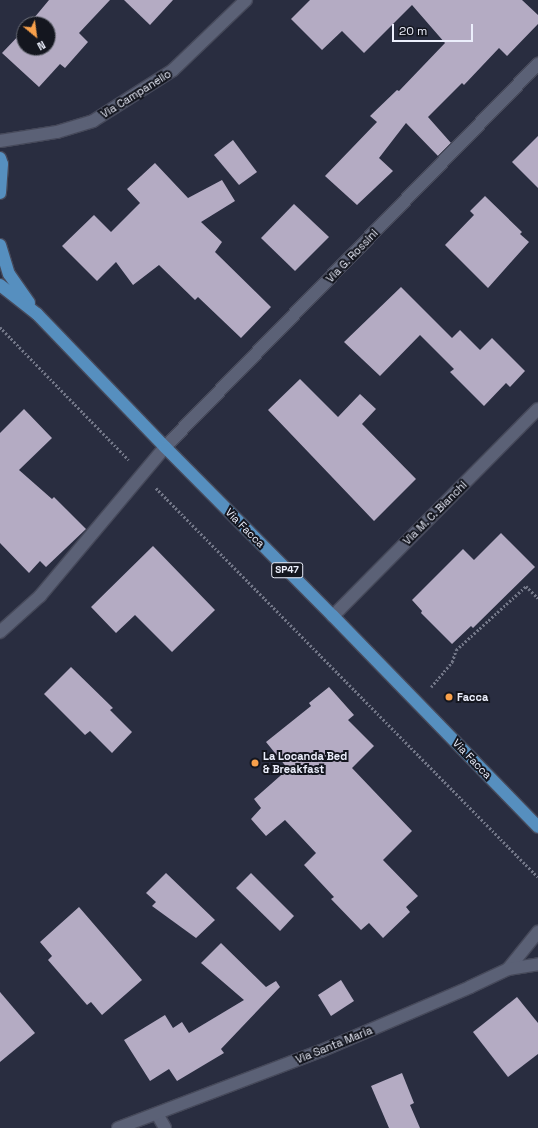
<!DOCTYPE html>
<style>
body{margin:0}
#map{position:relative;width:538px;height:1128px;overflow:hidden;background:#292d40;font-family:"Space Grotesk",sans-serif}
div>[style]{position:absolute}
.building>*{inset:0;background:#b4abc3}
.path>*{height:2.5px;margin-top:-1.25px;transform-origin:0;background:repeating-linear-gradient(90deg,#737788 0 2px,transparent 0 4px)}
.roads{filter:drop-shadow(1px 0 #46495a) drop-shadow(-1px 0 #46495a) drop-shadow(0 1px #46495a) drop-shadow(0 -1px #46495a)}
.service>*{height:12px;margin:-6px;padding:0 6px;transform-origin:6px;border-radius:6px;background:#5b6176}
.minor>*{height:12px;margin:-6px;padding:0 6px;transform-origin:6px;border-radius:6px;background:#5b6176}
.secondary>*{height:12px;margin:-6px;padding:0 6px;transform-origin:6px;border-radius:6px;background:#5b6176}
.primary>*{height:12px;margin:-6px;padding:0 6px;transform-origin:6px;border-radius:6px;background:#568fbf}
.dots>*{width:11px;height:11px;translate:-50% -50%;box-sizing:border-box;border:2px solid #14161f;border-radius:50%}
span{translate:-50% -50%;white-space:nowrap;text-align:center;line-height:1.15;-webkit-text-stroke:4px #14161f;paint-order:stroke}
.shield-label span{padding:1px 3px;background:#14161f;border:1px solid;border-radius:3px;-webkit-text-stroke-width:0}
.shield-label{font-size:10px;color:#eceffc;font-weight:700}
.street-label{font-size:11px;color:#eceffc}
.poi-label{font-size:11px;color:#eceffc;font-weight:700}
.left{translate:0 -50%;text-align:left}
.north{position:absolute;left:16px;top:16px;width:40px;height:40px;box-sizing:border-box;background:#14161f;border:1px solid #6a6d77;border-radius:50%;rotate:151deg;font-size:11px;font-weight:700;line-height:16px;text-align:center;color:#eceffc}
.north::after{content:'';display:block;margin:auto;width:14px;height:18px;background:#f8a04b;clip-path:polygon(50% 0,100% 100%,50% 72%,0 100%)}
.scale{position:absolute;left:392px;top:24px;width:81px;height:18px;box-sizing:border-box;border:2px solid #eceffc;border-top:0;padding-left:5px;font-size:12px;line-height:14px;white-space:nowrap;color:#eceffc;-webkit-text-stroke:3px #14161f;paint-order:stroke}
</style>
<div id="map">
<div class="building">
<i style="clip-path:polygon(49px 0,110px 0,79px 33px,88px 42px,65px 68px,60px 64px,39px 87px,2px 53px,24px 30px,24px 48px,48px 48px,48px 24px,29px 24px)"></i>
<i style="clip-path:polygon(124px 0,173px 0,150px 25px)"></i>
<i style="clip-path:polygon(310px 0,522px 0,538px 15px,538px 24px,507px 56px,499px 48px,464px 85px,462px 83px,428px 117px,451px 143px,438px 156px,406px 123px,379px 158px,393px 171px,357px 205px,325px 176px,377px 122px,370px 116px,397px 90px,399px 91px,445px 43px,412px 5px,364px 53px,342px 31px,322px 50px,291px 19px)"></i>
<i style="clip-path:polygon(538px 136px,538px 188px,512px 162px)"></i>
<i style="clip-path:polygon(233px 140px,257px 172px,239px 185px,214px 155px)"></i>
<i style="clip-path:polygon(155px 163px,188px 198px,222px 180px,235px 201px,201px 222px,222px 242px,215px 252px,271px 307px,241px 338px,198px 297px,195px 300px,159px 265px,133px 285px,116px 262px,97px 281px,62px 246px,94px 215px,111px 232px,140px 203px,127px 189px)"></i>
<i style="clip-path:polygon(485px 196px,522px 232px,520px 234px,529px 242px,488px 288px,445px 245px,474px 215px,470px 211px)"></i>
<i style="clip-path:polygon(294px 204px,329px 237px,295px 271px,261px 238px)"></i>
<i style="clip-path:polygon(401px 287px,452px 338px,460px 330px,480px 350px,492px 338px,525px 371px,510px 387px,506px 383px,484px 406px,450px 372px,454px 369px,420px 335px,380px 376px,344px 342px)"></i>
<i style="clip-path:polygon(300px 379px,338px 417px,360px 394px,376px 409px,362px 424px,416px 479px,374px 521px,268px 410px)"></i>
<i style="clip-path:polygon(24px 409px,52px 438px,19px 470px,52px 499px,54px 497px,86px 529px,46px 567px,40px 561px,29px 573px,0 543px,0 433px)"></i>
<i style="clip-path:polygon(501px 533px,535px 567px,473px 628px,471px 626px,452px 644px,421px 613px,422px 611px,412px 600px,463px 549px,474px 560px)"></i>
<i style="clip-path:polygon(153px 546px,215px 610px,172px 652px,135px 615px,116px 633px,91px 607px)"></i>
<i style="clip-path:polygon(71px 667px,113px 708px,110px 710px,132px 732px,112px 753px,90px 731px,85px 735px,44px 694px)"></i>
<i style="clip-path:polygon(329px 687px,354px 715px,348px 720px,374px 746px,352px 768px,412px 831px,383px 860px,418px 896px,406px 907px,410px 912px,383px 938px,369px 923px,361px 930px,331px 899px,334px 897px,304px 865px,316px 853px,285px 820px,266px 836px,251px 819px,261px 808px,254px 799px,288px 769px,266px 742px,311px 706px,309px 703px)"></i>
<i style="clip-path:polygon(166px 873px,215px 920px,196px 938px,152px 906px,156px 902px,146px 893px)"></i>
<i style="clip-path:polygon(251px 873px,294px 916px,280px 931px,236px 888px)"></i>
<i style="clip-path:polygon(79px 907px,142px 980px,102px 1015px,91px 1002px,87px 1005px,48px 960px,52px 956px,40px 942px)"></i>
<i style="clip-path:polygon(221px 943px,266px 987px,276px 981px,280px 987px,221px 1049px,224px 1053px,177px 1081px,169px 1069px,150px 1081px,124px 1040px,165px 1015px,173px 1028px,182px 1022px,189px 1033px,244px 1000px,201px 963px)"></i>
<i style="clip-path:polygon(341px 980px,354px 1001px,331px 1016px,318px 995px)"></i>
<i style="clip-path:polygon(0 992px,35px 1033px,0 1062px)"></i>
<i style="clip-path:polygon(517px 997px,538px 1023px,538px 1054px,508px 1077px,473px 1032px)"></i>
<i style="clip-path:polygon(402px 1073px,414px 1103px,410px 1105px,420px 1128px,389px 1128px,371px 1086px)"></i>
</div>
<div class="path">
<i style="left:0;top:327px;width:185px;rotate:45.9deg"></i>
<i style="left:156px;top:488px;width:545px;rotate:45.52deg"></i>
<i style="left:431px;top:687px;width:33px;rotate:-50deg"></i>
<i style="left:452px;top:662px;width:13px;rotate:-72deg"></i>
<i style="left:456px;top:650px;width:95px;rotate:-42.4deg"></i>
<i style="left:526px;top:586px;width:17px;rotate:45deg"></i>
</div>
<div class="roads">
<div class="service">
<i style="left:0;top:632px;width:54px;rotate:-42deg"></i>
<i style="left:40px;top:596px;width:194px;rotate:-50deg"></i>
</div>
<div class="minor">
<i style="left:165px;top:447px;width:535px;rotate:-45.76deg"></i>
<i style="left:333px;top:616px;width:291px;rotate:-45.3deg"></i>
<i style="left:157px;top:1114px;width:16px;rotate:60deg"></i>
</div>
<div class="secondary">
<i style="left:0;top:141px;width:58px;rotate:-9deg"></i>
<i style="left:57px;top:132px;width:38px;rotate:-17deg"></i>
<i style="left:93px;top:121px;width:95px;rotate:-32.5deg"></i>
<i style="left:173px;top:70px;width:101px;rotate:-43.8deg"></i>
<i style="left:508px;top:969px;width:48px;rotate:-51deg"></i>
<i style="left:118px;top:1128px;width:217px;rotate:-20.8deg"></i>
<i style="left:321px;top:1051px;width:162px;rotate:-23.2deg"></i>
<i style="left:470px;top:987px;width:42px;rotate:-25.3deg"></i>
<i style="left:508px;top:969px;width:30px;rotate:-9deg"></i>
</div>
<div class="primary">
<i style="left:0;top:158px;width:6px;rotate:72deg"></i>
<i style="left:2px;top:164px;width:29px;rotate:94deg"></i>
<i style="left:0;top:245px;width:30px;rotate:73deg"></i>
<i style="left:9px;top:274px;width:35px;rotate:55deg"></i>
<i style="left:0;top:285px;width:47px;rotate:38.1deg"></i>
<i style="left:37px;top:314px;width:185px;rotate:46.1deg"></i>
<i style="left:165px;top:447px;width:238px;rotate:45.2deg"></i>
<i style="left:333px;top:616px;width:294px;rotate:45.8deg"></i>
</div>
</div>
<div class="dots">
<i style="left:449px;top:697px;background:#f8a04b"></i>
<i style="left:255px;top:763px;background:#f8a04b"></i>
</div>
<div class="shield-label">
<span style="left:287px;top:570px">SP47</span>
</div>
<div class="street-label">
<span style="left:136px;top:94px;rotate:-32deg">Via Campanello</span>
<span style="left:352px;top:256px;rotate:-46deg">Via G. Rossini</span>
<span style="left:435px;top:513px;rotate:-45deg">Via M. C. Bianchi</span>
<span style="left:245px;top:528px;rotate:45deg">Via Facca</span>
<span style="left:472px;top:759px;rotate:46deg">Via Facca</span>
<span style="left:334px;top:1045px;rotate:-22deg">Via Santa Maria</span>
</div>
<div class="poi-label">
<span class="left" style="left:457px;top:697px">Facca</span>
<span class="left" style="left:263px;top:763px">La Locanda Bed<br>&amp; Breakfast</span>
</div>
<div class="north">N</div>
<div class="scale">20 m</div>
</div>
